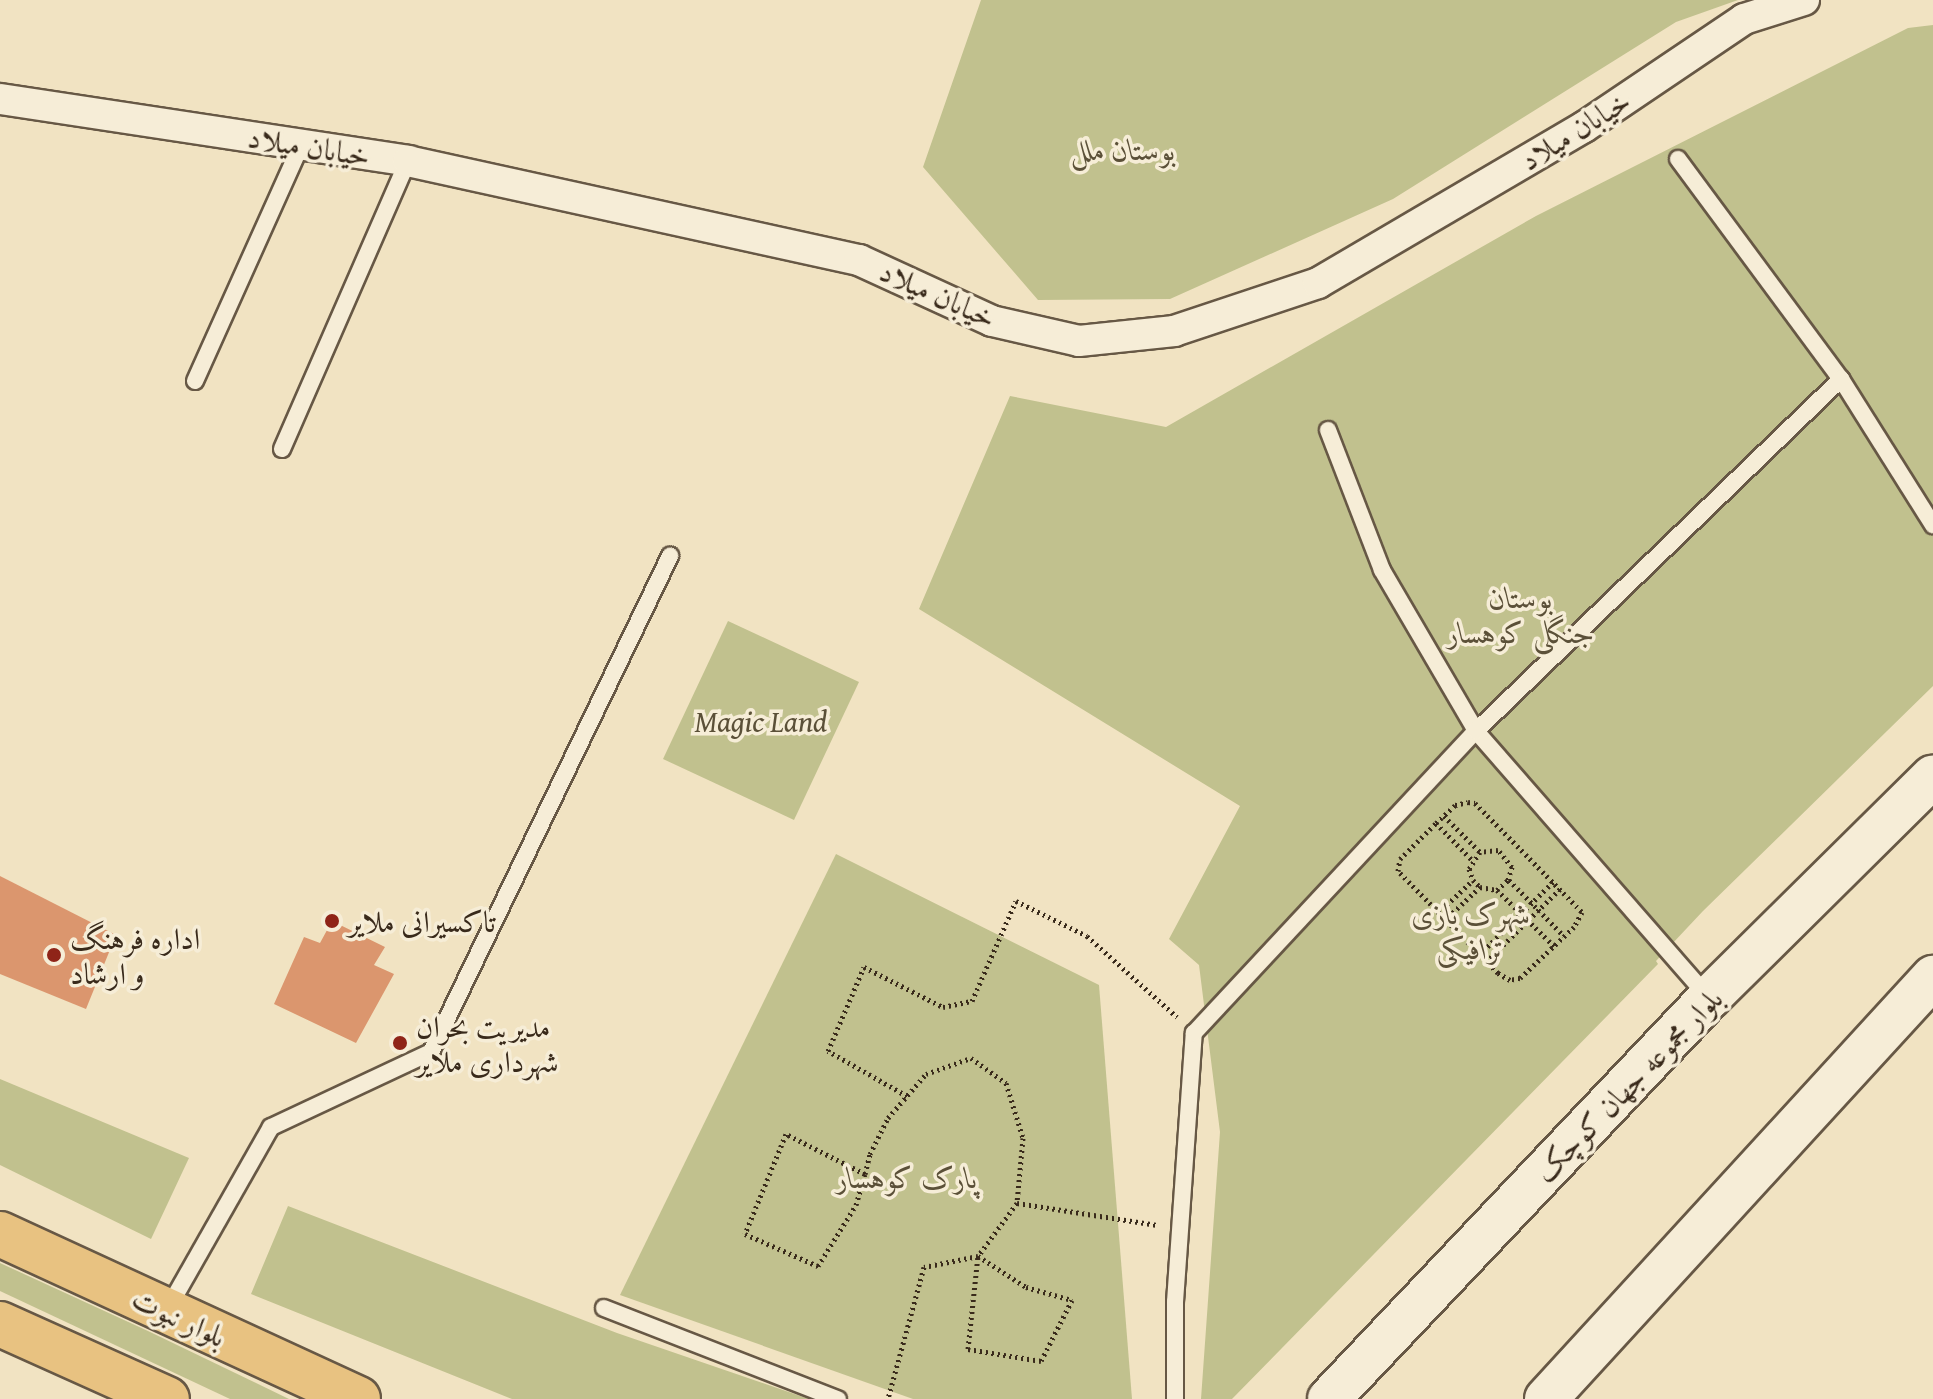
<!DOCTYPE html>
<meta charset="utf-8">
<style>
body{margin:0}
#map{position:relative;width:1933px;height:1399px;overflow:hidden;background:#f1e3c2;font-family:"Gentium Book Plus",Amiri,serif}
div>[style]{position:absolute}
.green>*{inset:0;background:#c1c18e}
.building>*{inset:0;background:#db966e}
.path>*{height:5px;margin-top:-2.5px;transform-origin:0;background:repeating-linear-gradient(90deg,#392a1b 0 2px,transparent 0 6px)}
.roads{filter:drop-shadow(2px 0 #675845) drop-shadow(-2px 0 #675845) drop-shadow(0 2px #675845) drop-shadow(0 -2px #675845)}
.lane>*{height:16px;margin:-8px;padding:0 8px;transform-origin:8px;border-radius:8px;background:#f6edd7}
.street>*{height:30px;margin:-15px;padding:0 15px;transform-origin:15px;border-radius:15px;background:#f6edd7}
.secondary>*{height:42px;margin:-21px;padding:0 21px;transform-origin:21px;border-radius:21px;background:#f6edd7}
.primary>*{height:44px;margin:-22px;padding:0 22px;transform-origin:22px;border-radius:22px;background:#e8c281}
.dots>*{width:22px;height:22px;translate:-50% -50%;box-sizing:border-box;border:4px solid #f6edd7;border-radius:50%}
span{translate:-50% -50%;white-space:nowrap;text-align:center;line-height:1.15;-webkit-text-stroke:7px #f6edd7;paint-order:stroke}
.street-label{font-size:30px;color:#392a1b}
.park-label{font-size:30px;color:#5b5038;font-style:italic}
.poi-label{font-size:30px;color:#392a1b}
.left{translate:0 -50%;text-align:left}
</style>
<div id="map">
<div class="green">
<i style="clip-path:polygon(981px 0,1738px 0,1676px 22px,1393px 199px,1170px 299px,1038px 300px,923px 167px)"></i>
<i style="clip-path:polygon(1933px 25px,1933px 686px,1703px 911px,1656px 961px,1658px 964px,1232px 1399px,1201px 1399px,1220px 1132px,1199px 965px,1169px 939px,1240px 806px,919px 609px,1010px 396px,1166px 427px,1536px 216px,1908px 28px)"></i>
<i style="clip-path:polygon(728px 621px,859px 682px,794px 820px,663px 759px)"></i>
<i style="clip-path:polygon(836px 854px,1099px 985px,1132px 1399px,913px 1399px,620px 1295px)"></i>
<i style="clip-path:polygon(0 1079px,189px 1158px,151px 1239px,0 1165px)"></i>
<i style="clip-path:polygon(288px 1206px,617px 1333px,809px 1399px,512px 1399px,251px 1294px)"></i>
<i style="clip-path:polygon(0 1263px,148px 1331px,289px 1399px,230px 1399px,0 1291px)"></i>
</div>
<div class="building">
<i style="clip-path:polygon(0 876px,116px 935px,86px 1009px,0 974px)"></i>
<i style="clip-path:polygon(332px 921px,385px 947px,374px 965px,394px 974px,356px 1043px,274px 1004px,304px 937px,320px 943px)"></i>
</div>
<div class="path">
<i style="left:1468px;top:802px;width:7px;rotate:8deg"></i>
<i style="left:1475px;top:803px;width:153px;rotate:45.5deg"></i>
<i style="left:1582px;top:912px;width:17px;rotate:118deg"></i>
<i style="left:1574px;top:927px;width:74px;rotate:136.6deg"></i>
<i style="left:1520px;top:978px;width:10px;rotate:169deg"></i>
<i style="left:1510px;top:980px;width:14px;rotate:-150deg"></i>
<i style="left:1498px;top:973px;width:143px;rotate:-134.4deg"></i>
<i style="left:1398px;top:871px;width:12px;rotate:-81deg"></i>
<i style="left:1400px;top:859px;width:51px;rotate:-45deg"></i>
<i style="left:1436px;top:823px;width:26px;rotate:-43deg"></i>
<i style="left:1455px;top:805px;width:13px;rotate:-13deg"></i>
<i style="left:1444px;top:816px;width:51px;rotate:45deg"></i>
<i style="left:1480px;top:852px;width:20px;rotate:123deg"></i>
<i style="left:1469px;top:869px;width:12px;rotate:70deg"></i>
<i style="left:1473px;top:880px;width:10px;rotate:45deg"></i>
<i style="left:1480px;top:887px;width:17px;rotate:10deg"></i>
<i style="left:1497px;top:890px;width:15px;rotate:-42deg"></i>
<i style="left:1508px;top:880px;width:14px;rotate:-73deg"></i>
<i style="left:1512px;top:867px;width:22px;rotate:-129deg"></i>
<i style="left:1498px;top:850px;width:18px;rotate:174deg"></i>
<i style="left:1436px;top:823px;width:52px;rotate:45.8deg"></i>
<i style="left:1509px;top:880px;width:78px;rotate:45.5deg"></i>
<i style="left:1497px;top:890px;width:80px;rotate:44.5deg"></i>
<i style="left:1438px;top:913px;width:48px;rotate:-43.3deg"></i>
<i style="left:1444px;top:921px;width:50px;rotate:-43.4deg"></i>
<i style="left:1479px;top:955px;width:105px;rotate:-44.6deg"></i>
<i style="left:1486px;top:962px;width:105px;rotate:-44.6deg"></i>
<i style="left:907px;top:1096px;width:91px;rotate:-150.3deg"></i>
<i style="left:828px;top:1051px;width:91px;rotate:-66.8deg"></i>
<i style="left:864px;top:967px;width:89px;rotate:26.9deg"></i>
<i style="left:943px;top:1007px;width:30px;rotate:-12deg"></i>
<i style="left:972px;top:1001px;width:109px;rotate:-66.3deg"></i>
<i style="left:1016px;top:901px;width:79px;rotate:26.2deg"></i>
<i style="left:1087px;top:936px;width:121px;rotate:42deg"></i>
<i style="left:865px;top:1174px;width:89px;rotate:-153.1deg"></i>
<i style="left:786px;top:1134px;width:108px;rotate:112.3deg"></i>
<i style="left:745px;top:1234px;width:80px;rotate:23.7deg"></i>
<i style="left:818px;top:1266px;width:72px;rotate:-58.1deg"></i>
<i style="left:856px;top:1205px;width:32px;rotate:-74deg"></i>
<i style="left:865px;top:1174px;width:21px;rotate:-76deg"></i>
<i style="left:870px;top:1154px;width:40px;rotate:-63.4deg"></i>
<i style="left:888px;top:1118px;width:58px;rotate:-49.2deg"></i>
<i style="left:926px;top:1074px;width:48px;rotate:-19.6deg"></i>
<i style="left:971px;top:1058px;width:43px;rotate:35.5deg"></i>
<i style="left:1006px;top:1083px;width:58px;rotate:72.8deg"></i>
<i style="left:1023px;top:1138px;width:65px;rotate:95.3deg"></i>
<i style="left:1017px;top:1203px;width:66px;rotate:126.3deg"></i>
<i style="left:978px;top:1256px;width:55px;rotate:168.5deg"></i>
<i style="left:924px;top:1267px;width:137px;rotate:105.3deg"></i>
<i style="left:1017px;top:1203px;width:142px;rotate:8.9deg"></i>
<i style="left:978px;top:1256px;width:57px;rotate:32.9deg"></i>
<i style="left:1026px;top:1287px;width:48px;rotate:15.8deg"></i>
<i style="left:1072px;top:1300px;width:68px;rotate:116.9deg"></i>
<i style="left:1041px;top:1361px;width:74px;rotate:-170.7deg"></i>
<i style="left:968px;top:1349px;width:94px;rotate:-83.9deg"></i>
</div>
<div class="roads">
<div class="lane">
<i style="left:1678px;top:159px;width:274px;rotate:53.5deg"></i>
<i style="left:1841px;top:379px;width:173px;rotate:57.8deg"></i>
<i style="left:195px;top:381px;width:259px;rotate:-65.8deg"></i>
<i style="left:1328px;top:430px;width:150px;rotate:68.9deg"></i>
<i style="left:1382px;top:570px;width:186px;rotate:59.7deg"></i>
<i style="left:1476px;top:731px;width:353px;rotate:48.9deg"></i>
<i style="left:282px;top:449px;width:314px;rotate:-66.4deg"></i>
<i style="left:604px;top:1308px;width:251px;rotate:21.3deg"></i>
<i style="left:167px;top:1310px;width:210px;rotate:-60.4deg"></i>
<i style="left:271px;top:1127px;width:177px;rotate:-25.1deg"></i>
<i style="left:431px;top:1052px;width:551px;rotate:-64.27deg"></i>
<i style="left:1175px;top:1399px;width:97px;rotate:-90deg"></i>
<i style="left:1175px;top:1302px;width:270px;rotate:-86deg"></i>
<i style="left:1194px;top:1033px;width:413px;rotate:-47deg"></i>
<i style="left:1476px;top:731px;width:507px;rotate:-43.96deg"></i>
</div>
<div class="street">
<i style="left:0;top:99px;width:413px;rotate:8.6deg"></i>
<i style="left:408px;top:161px;width:462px;rotate:12.4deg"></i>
<i style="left:859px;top:260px;width:146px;rotate:24.6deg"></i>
<i style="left:992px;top:321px;width:89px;rotate:12.9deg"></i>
<i style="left:1079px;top:341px;width:96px;rotate:-6deg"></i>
<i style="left:1174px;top:331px;width:152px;rotate:-18.4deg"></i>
<i style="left:1318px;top:283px;width:308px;rotate:-30.4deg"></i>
<i style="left:1584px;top:127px;width:193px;rotate:-34deg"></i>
<i style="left:1744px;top:19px;width:63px;rotate:-17.6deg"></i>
</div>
<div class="secondary">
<i style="left:1329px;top:1399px;width:552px;rotate:-46.54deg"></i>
<i style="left:1709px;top:998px;width:315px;rotate:-44.7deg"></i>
<i style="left:1546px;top:1399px;width:573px;rotate:-47.48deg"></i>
</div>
<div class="primary">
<i style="left:0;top:1234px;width:394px;rotate:24.7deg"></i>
<i style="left:0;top:1324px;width:183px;rotate:24.2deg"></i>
</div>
</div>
<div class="dots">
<i style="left:332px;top:921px;background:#8f2418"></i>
<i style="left:54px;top:955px;background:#8f2418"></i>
<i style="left:400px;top:1043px;background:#8f2418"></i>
</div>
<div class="street-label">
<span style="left:1575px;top:130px;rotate:-32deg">خیابان میلاد</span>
<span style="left:309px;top:146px;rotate:9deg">خیابان میلاد</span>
<span style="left:938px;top:294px;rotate:24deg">خیابان میلاد</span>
<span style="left:1628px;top:1085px;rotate:-46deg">بلوار مجموعه جهان کوچک</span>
<span style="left:179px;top:1317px;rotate:25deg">بلوار نبوت</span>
</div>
<div class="park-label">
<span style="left:1123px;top:149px">بوستان ملل</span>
<span style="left:1521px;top:614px">بوستان<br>جنگلی کوهسار</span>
<span style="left:761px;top:721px">Magic Land</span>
<span style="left:1471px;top:930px">شهرک بازی<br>ترافیکی</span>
<span style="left:907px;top:1177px">پارک کوهسار</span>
</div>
<div class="poi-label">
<span class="left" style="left:348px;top:921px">تاکسیرانی ملایر</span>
<span class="left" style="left:70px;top:955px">اداره فرهنگ<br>و ارشاد</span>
<span class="left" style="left:416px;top:1043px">مدیریت بحران<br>شهرداری ملایر</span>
</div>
</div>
